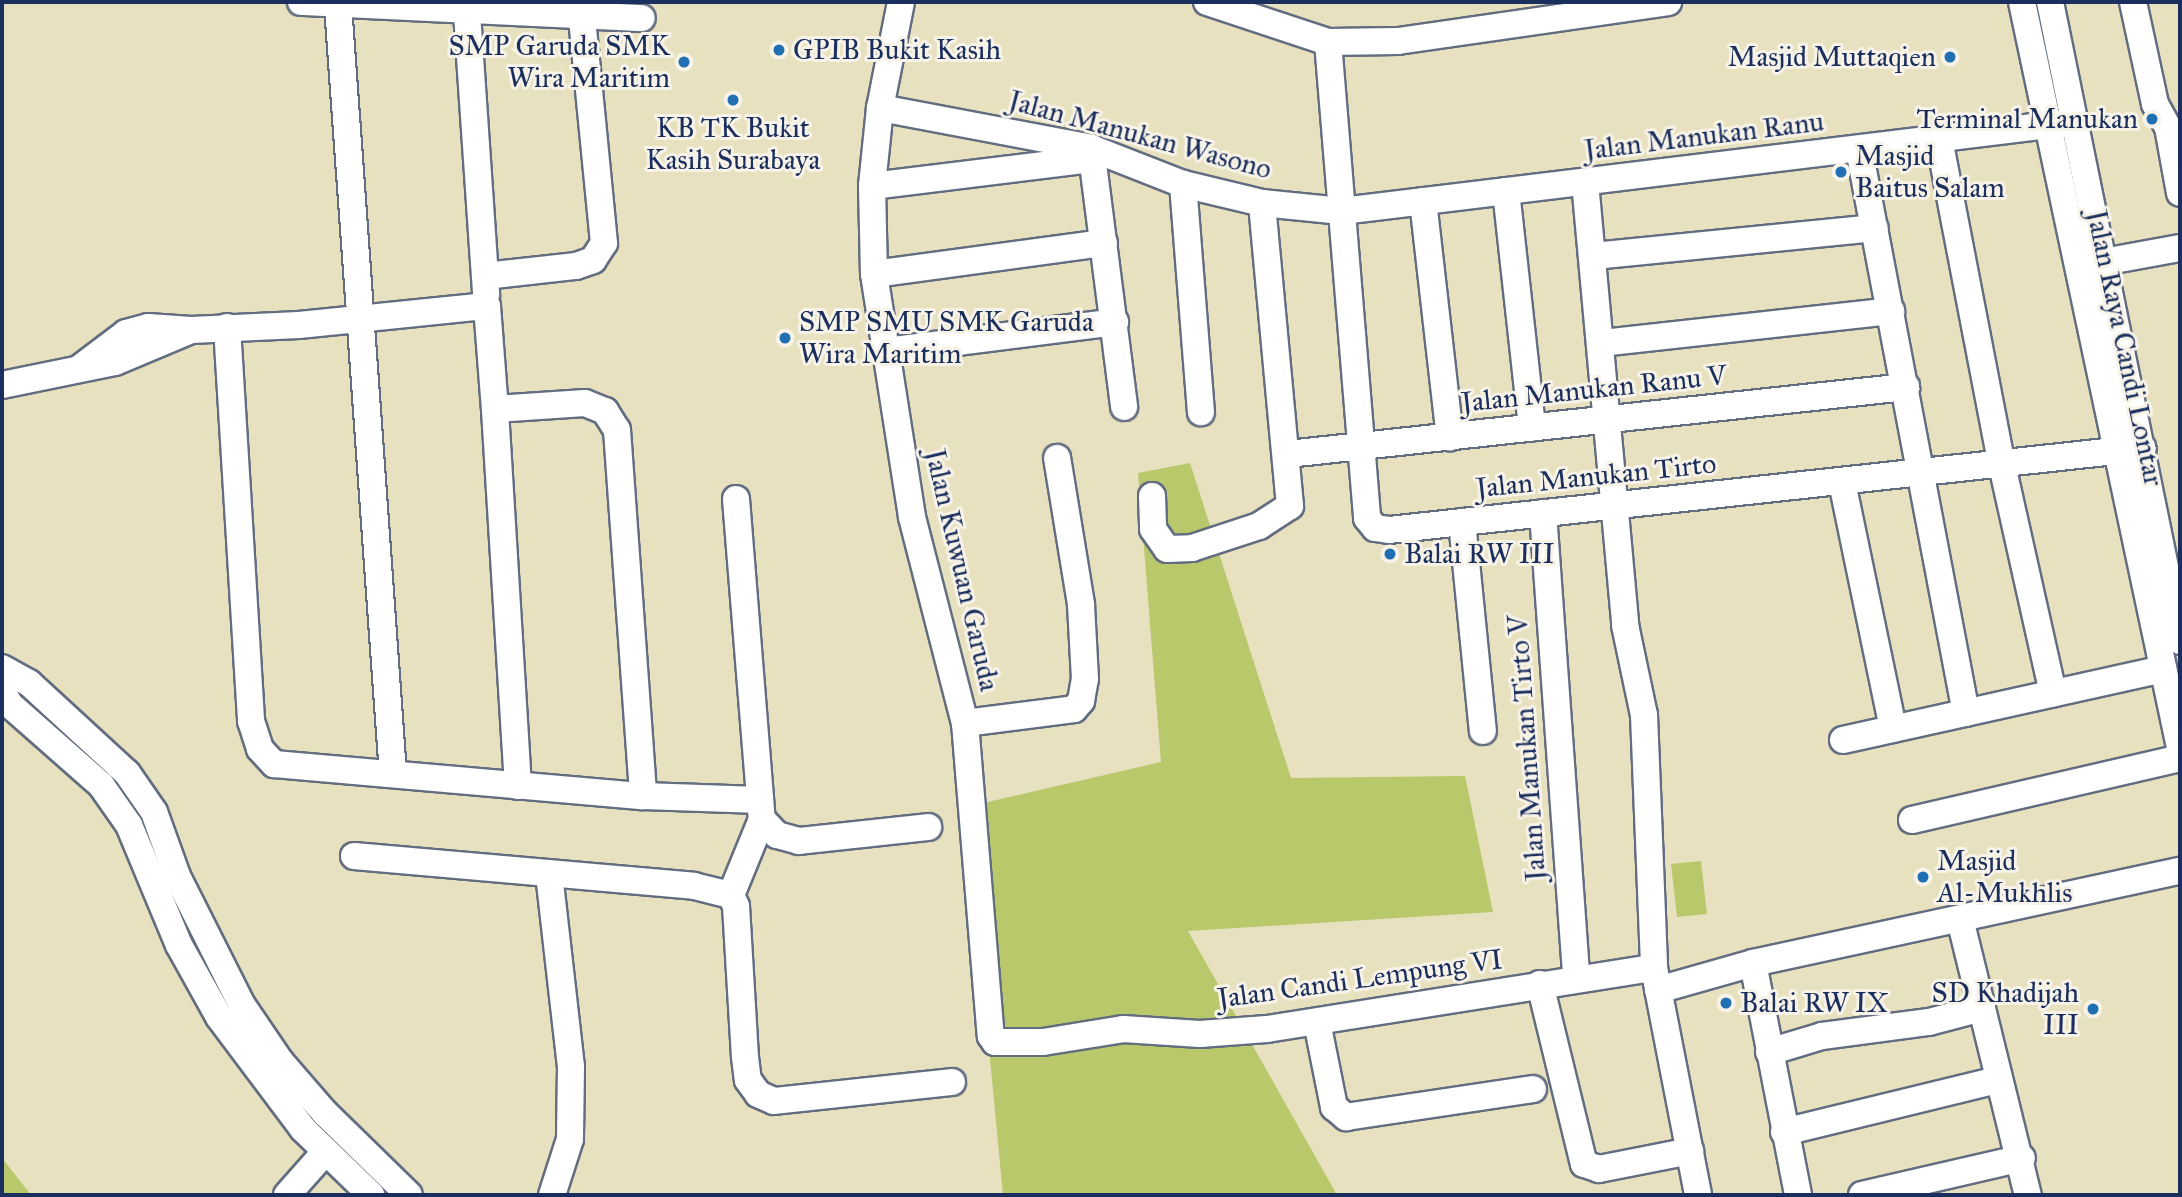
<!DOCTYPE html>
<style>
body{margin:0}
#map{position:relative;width:2182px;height:1197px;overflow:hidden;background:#e8e1bf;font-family:"IM FELL Great Primer",serif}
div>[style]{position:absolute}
.green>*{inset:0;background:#b9c86a}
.roads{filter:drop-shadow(2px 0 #636d80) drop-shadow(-2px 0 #636d80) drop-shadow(0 2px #636d80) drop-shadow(0 -2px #636d80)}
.minor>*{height:26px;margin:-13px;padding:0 13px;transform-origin:13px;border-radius:13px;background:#fff}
.dots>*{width:19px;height:19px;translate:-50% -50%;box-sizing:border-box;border:4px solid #f7f3e8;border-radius:50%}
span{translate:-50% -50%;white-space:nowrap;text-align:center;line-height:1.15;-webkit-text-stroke:6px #f7f3e8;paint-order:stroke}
.poi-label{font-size:28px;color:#1b2f5e}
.right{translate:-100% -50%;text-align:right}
.left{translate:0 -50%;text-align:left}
.street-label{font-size:28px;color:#1b2f5e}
.frame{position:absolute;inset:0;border:4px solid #1b2f5e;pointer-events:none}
</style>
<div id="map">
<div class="green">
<i style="clip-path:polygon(1190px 463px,1291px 778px,1465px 776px,1493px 912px,1188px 931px,1337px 1195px,1003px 1195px,966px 807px,1161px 762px,1138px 473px)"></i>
<i style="clip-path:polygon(1701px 861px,1707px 914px,1677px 917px,1671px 864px)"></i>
<i style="clip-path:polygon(2px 1158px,31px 1195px,2px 1195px)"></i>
</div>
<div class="roads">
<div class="minor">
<i style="left:301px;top:2px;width:341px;rotate:2.7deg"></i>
<i style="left:901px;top:2px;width:108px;rotate:101.2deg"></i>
<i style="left:880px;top:108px;width:78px;rotate:95.9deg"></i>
<i style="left:872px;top:186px;width:88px;rotate:88.7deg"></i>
<i style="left:874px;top:274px;width:246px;rotate:81.1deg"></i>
<i style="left:912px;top:517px;width:213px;rotate:75.6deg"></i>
<i style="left:965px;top:723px;width:110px;rotate:-7.3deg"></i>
<i style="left:1074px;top:709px;width:11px;rotate:-49deg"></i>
<i style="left:1081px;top:701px;width:22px;rotate:-80deg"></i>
<i style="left:1085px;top:679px;width:75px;rotate:-93.1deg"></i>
<i style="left:1081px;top:604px;width:148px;rotate:-99.3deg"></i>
<i style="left:1207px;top:2px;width:127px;rotate:18.3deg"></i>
<i style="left:1328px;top:42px;width:70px;rotate:-0.8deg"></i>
<i style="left:1398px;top:41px;width:273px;rotate:-8.2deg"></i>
<i style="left:2022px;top:2px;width:762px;rotate:78.03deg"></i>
<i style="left:2050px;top:2px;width:652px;rotate:78.5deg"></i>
<i style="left:2133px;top:2px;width:104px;rotate:77.8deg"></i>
<i style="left:2155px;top:104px;width:26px;rotate:61deg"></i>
<i style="left:2168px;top:127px;width:67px;rotate:79.7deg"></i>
<i style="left:338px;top:5px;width:771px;rotate:85.91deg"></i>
<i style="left:467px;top:13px;width:282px;rotate:86.1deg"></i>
<i style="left:1328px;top:42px;width:478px;rotate:85.3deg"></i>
<i style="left:1367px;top:518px;width:13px;rotate:51deg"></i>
<i style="left:1375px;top:528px;width:14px;rotate:8deg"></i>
<i style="left:1389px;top:530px;width:758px;rotate:-6.21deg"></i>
<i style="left:880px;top:108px;width:215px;rotate:10.7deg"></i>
<i style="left:1091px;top:148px;width:99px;rotate:21.4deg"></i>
<i style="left:1183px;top:184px;width:81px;rotate:13.5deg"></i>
<i style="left:1262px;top:203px;width:80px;rotate:5.7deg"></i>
<i style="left:1342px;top:211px;width:736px;rotate:-6.94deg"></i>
<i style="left:1939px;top:139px;width:332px;rotate:79.1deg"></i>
<i style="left:2002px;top:465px;width:234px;rotate:77.4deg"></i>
<i style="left:1091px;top:148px;width:261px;rotate:82.7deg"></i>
<i style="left:1859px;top:149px;width:574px;rotate:79.26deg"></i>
<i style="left:1585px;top:182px;width:445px;rotate:84.8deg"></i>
<i style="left:1625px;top:625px;width:92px;rotate:78.1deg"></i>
<i style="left:1644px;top:715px;width:253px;rotate:87.7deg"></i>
<i style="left:1654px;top:968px;width:231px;rotate:79deg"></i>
<i style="left:1183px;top:184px;width:229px;rotate:85.5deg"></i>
<i style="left:872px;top:186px;width:223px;rotate:-7deg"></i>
<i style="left:1506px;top:191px;width:238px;rotate:83.7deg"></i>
<i style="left:1423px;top:201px;width:238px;rotate:83.5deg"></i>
<i style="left:1594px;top:256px;width:282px;rotate:-5.7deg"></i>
<i style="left:2103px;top:262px;width:78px;rotate:-10.3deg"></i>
<i style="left:874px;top:274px;width:232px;rotate:-7.7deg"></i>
<i style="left:485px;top:276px;width:92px;rotate:-6.3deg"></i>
<i style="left:576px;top:266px;width:18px;rotate:-19deg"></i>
<i style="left:593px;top:260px;width:20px;rotate:-57deg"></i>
<i style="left:604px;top:243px;width:226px;rotate:-95.6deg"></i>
<i style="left:227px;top:327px;width:395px;rotate:86.5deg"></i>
<i style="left:251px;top:721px;width:29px;rotate:72deg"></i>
<i style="left:260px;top:749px;width:21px;rotate:47deg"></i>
<i style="left:274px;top:764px;width:370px;rotate:5deg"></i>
<i style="left:643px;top:796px;width:117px;rotate:2deg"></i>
<i style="left:191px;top:330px;width:108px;rotate:-2.7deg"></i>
<i style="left:299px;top:325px;width:189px;rotate:-5.8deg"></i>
<i style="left:487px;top:306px;width:103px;rotate:85.6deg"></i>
<i style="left:1602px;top:343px;width:291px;rotate:-6.3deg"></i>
<i style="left:886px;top:351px;width:231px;rotate:-7.2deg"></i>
<i style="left:2px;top:385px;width:115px;rotate:-11.5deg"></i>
<i style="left:115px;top:362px;width:82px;rotate:-22.8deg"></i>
<i style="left:191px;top:330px;width:43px;rotate:-176deg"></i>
<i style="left:148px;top:327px;width:23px;rotate:165deg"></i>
<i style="left:126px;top:333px;width:56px;rotate:142.9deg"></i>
<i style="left:1288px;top:454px;width:622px;rotate:-6.19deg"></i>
<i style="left:1842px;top:482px;width:252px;rotate:78.3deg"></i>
<i style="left:1152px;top:496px;width:33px;rotate:88deg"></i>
<i style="left:1153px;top:529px;width:24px;rotate:55deg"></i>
<i style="left:1167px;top:549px;width:25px;rotate:-2deg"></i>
<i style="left:1192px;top:548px;width:71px;rotate:-18.2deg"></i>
<i style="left:1259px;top:526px;width:37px;rotate:-33deg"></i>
<i style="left:1290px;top:506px;width:304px;rotate:-95.3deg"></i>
<i style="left:736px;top:499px;width:321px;rotate:85.4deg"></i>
<i style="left:762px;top:819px;width:22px;rotate:47deg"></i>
<i style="left:777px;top:835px;width:23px;rotate:15deg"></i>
<i style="left:799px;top:841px;width:130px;rotate:-6.2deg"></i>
<i style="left:1543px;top:513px;width:465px;rotate:85.9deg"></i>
<i style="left:1462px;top:522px;width:210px;rotate:84.3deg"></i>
<i style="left:2px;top:668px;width:31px;rotate:29deg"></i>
<i style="left:29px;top:683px;width:133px;rotate:42.6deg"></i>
<i style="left:127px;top:773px;width:47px;rotate:55.3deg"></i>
<i style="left:154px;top:812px;width:68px;rotate:70.2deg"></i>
<i style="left:177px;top:876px;width:144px;rotate:63.3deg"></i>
<i style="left:242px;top:1005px;width:68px;rotate:55.8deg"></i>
<i style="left:280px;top:1061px;width:69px;rotate:49.1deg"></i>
<i style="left:325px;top:1113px;width:117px;rotate:44.3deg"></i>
<i style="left:2px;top:690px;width:16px;rotate:63deg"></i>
<i style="left:9px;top:704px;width:123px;rotate:41.4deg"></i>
<i style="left:101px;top:785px;width:49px;rotate:55deg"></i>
<i style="left:129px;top:825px;width:130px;rotate:67.4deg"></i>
<i style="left:179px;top:945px;width:82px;rotate:60.9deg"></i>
<i style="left:219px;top:1017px;width:140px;rotate:53.1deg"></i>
<i style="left:303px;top:1129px;width:95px;rotate:44.1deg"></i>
<i style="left:965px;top:723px;width:314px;rotate:85.3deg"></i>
<i style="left:991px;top:1036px;width:7px;rotate:56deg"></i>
<i style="left:995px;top:1042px;width:48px"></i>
<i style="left:1043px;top:1042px;width:81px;rotate:-9.2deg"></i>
<i style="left:1123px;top:1029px;width:77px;rotate:3.7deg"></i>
<i style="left:1200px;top:1034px;width:67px;rotate:-4.3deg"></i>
<i style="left:1267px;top:1029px;width:392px;rotate:-9deg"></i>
<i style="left:1843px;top:740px;width:328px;rotate:-12.5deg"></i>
<i style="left:518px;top:786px;width:378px;rotate:-93.5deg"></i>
<i style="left:495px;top:409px;width:90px;rotate:-3.8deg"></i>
<i style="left:585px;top:403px;width:22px;rotate:22deg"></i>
<i style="left:605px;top:411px;width:22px;rotate:58deg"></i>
<i style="left:617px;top:430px;width:367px;rotate:85.9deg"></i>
<i style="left:1912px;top:820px;width:275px;rotate:-13deg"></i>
<i style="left:354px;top:856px;width:341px;rotate:5deg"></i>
<i style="left:694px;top:886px;width:38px;rotate:14deg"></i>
<i style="left:731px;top:895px;width:12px;rotate:66deg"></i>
<i style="left:736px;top:906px;width:151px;rotate:86.6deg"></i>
<i style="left:745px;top:1057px;width:23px;rotate:83deg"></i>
<i style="left:748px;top:1080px;width:17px;rotate:54deg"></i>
<i style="left:758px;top:1094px;width:17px;rotate:24deg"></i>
<i style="left:774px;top:1101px;width:179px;rotate:-6.1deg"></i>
<i style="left:549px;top:874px;width:193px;rotate:83.5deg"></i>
<i style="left:571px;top:1066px;width:73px;rotate:90.8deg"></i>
<i style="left:570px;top:1139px;width:59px;rotate:107.8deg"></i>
<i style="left:731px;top:895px;width:82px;rotate:-67.8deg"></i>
<i style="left:1960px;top:919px;width:284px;rotate:76.2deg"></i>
<i style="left:1753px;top:963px;width:236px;rotate:79deg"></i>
<i style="left:1540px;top:984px;width:185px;rotate:76.3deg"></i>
<i style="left:1584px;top:1164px;width:16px;rotate:18deg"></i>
<i style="left:1599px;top:1169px;width:93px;rotate:-11.2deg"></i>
<i style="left:1658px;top:990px;width:99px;rotate:-15.9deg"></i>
<i style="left:1753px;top:963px;width:437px;rotate:-12.2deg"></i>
<i style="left:1317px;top:1022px;width:87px;rotate:78.7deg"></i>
<i style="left:1334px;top:1107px;width:16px;rotate:40deg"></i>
<i style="left:1346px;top:1117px;width:189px;rotate:-8.5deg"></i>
<i style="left:1769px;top:1052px;width:55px;rotate:-16.8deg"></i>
<i style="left:1822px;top:1036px;width:108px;rotate:-7.5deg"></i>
<i style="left:1929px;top:1022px;width:55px;rotate:-14.8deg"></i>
<i style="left:1784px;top:1132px;width:220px;rotate:-13.7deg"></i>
<i style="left:287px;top:1195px;width:57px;rotate:-48.5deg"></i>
<i style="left:1862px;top:1195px;width:164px;rotate:-13deg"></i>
</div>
</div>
<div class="dots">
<i style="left:779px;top:50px;background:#1f6fb2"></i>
<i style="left:1950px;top:57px;background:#1f6fb2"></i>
<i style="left:684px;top:62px;background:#1f6fb2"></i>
<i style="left:733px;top:100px;background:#1f6fb2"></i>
<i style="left:2152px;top:119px;background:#1f6fb2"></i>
<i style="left:1841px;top:172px;background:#1f6fb2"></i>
<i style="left:785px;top:338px;background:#1f6fb2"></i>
<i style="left:1390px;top:554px;background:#1f6fb2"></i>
<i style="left:1923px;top:877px;background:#1f6fb2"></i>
<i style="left:1726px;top:1003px;background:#1f6fb2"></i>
<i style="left:2093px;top:1009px;background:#1f6fb2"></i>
</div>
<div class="poi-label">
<span class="right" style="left:670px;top:62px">SMP Garuda SMK<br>Wira Maritim</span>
<span class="left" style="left:793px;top:50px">GPIB Bukit Kasih</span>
<span class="right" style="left:1936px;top:57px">Masjid Muttaqien</span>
<span class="right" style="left:2138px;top:119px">Terminal Manukan</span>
<span style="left:733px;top:144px">KB TK Bukit<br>Kasih Surabaya</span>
<span class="left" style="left:1855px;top:172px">Masjid<br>Baitus Salam</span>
<span class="left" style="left:799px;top:338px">SMP SMU SMK Garuda<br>Wira Maritim</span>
<span class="left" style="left:1404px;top:554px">Balai RW III</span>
<span class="left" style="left:1937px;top:877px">Masjid<br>Al-Mukhlis</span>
<span class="right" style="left:2079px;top:1009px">SD Khadijah<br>III</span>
<span class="left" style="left:1740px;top:1003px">Balai RW IX</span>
</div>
<div class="street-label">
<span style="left:1140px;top:135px;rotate:15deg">Jalan Manukan Wasono</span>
<span style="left:1704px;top:136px;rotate:-7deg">Jalan Manukan Ranu</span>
<span style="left:2125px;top:348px;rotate:78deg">Jalan Raya Candi Lontar</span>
<span style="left:1594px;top:389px;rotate:-6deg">Jalan Manukan Ranu V</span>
<span style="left:1596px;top:476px;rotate:-6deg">Jalan Manukan Tirto</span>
<span style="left:962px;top:570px;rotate:77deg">Jalan Kuwuan Garuda</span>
<span style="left:1527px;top:748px;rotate:-94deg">Jalan Manukan Tirto V</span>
<span style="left:1360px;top:979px;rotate:-8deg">Jalan Candi Lempung VI</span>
</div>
<div class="frame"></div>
</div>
